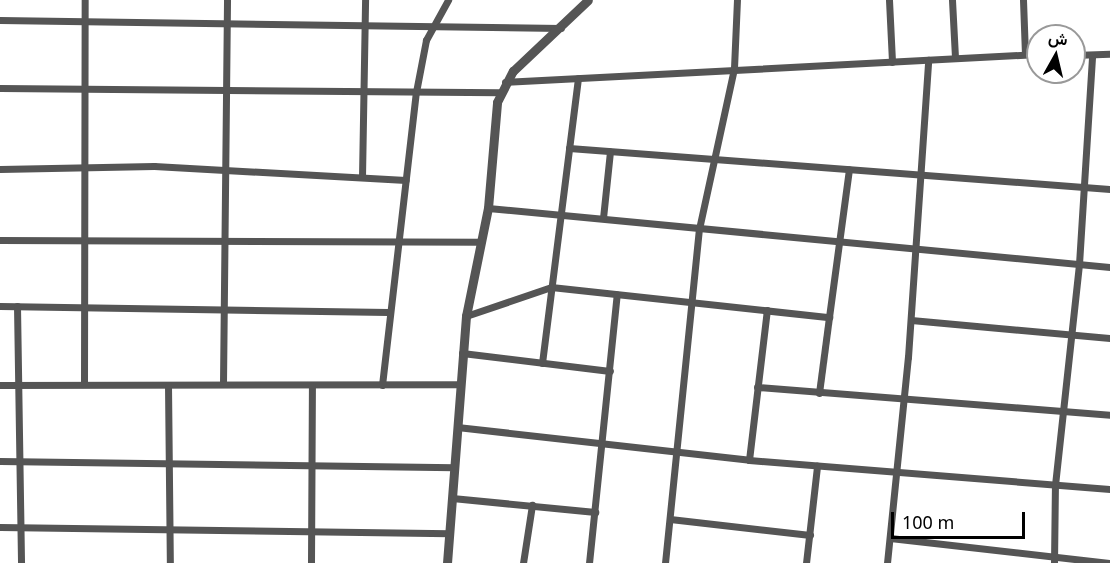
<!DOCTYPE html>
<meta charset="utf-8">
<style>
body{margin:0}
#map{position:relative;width:1110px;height:563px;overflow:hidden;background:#fff;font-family:"Noto Sans",Vazirmatn,sans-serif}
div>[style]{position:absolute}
.minor>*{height:7px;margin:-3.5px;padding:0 3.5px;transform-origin:3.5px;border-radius:3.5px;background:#555}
.tertiary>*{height:9px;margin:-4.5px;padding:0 4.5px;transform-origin:4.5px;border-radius:4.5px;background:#555}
span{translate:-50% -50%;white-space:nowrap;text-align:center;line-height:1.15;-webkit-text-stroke:4.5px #fff;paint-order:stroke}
.north{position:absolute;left:1026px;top:24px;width:60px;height:60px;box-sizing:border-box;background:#fff;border:2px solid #999;border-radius:50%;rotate:8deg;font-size:16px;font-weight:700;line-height:24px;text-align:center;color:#000}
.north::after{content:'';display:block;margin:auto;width:21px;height:27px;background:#000;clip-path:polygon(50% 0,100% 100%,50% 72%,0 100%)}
.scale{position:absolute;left:891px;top:512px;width:134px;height:27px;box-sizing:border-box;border:3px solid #000;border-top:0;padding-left:8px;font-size:18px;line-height:21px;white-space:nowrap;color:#000;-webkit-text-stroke:4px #fff;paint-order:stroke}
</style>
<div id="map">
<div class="minor">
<i style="left:889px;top:0;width:62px;rotate:87.2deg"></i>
<i style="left:952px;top:0;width:58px;rotate:87deg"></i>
<i style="left:1023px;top:0;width:54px;rotate:87.9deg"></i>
<i style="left:0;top:20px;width:561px;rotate:0.82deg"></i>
<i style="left:1074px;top:55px;width:36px;rotate:-2deg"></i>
<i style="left:505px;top:82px;width:534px;rotate:-3.01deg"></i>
<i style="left:0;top:88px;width:499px;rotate:0.5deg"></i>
<i style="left:569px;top:148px;width:543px;rotate:4.33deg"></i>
<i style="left:0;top:169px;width:154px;rotate:-1.1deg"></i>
<i style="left:154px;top:166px;width:252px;rotate:3.2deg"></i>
<i style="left:362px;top:177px;width:177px;rotate:-89deg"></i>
<i style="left:488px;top:208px;width:625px;rotate:5.42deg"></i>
<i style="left:603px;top:218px;width:67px;rotate:-84deg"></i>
<i style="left:0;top:240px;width:481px;rotate:0.2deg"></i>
<i style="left:0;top:306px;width:388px;rotate:0.9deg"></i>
<i style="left:17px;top:306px;width:257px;rotate:89.1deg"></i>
<i style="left:466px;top:316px;width:90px;rotate:-18.8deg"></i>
<i style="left:551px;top:287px;width:280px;rotate:6.2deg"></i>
<i style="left:829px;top:317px;width:149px;rotate:-82.3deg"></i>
<i style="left:911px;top:320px;width:200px;rotate:5.2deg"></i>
<i style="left:462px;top:353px;width:149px;rotate:6.9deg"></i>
<i style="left:542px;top:363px;width:287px;rotate:-82.8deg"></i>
<i style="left:84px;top:384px;width:384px;rotate:-89.9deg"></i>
<i style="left:223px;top:384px;width:384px;rotate:-89.4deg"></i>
<i style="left:0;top:385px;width:461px;rotate:-0.1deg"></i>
<i style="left:168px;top:385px;width:178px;rotate:89.4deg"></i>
<i style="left:382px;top:385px;width:295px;rotate:-83.4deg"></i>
<i style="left:416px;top:92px;width:53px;rotate:-79.1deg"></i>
<i style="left:426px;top:40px;width:46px;rotate:-61.2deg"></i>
<i style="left:757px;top:387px;width:354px;rotate:4.5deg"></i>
<i style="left:819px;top:393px;width:77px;rotate:-82.5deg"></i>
<i style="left:457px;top:427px;width:294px;rotate:6.4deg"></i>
<i style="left:749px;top:460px;width:362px;rotate:4.6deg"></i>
<i style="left:749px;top:460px;width:151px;rotate:-83.2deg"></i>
<i style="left:0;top:461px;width:454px;rotate:0.8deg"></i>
<i style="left:452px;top:498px;width:144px;rotate:5.6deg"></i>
<i style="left:670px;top:519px;width:141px;rotate:6.5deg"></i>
<i style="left:0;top:527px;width:449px;rotate:0.8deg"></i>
<i style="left:890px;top:538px;width:221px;rotate:6.5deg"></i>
<i style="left:311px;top:563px;width:178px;rotate:-89.7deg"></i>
<i style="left:523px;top:563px;width:59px;rotate:-81.2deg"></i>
<i style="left:589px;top:563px;width:270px;rotate:-84.1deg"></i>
<i style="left:665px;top:563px;width:336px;rotate:-84.2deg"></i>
<i style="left:699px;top:229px;width:165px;rotate:-77.7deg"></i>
<i style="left:734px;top:68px;width:68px;rotate:-87.5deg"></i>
<i style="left:806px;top:563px;width:98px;rotate:-83.5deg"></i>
<i style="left:887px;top:563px;width:207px;rotate:-84.2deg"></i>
<i style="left:908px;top:357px;width:298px;rotate:-86.1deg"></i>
<i style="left:1054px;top:563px;width:78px;rotate:-89.3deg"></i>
<i style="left:1055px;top:485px;width:222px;rotate:-83.8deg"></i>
<i style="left:1079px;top:264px;width:209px;rotate:-86.4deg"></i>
</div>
<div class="tertiary">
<i style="left:447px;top:563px;width:248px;rotate:-85.6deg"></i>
<i style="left:466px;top:316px;width:110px;rotate:-78.5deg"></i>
<i style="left:488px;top:208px;width:106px;rotate:-85.1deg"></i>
<i style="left:497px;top:102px;width:35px;rotate:-63deg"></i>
<i style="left:513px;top:71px;width:103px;rotate:-43.4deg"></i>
</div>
<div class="north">ش</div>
<div class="scale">100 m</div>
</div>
